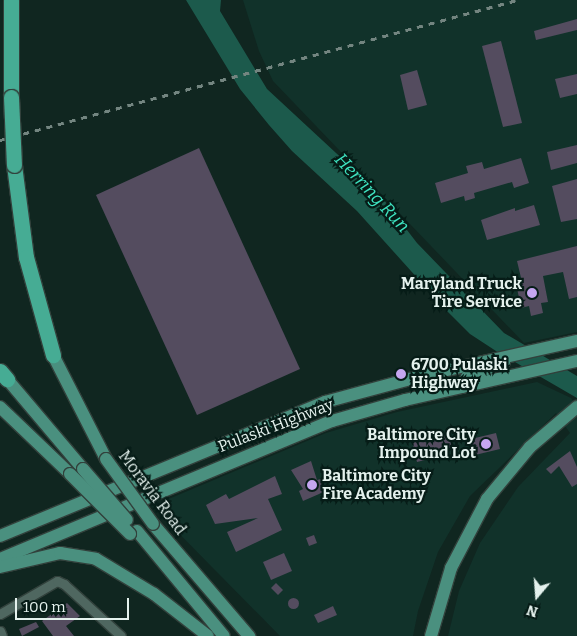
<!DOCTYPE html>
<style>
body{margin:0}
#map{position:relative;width:577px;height:636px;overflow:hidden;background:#102620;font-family:Bitter,serif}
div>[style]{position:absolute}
.built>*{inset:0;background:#11322a}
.water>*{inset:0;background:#1c5a4c}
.building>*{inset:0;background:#544c5f}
.round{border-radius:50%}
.roads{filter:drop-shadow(1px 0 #32413c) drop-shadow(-1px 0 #32413c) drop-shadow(0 1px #32413c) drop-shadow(0 -1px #32413c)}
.street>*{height:9px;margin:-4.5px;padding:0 4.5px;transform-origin:4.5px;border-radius:4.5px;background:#4f6760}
.primary>*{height:12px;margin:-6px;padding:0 6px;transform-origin:6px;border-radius:6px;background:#4a907f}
.highway>*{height:15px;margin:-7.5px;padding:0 7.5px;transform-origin:7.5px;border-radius:7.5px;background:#46ac94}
.rail>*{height:2.5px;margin-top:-1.25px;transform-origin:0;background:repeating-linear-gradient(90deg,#738580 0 6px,transparent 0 12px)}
.bridges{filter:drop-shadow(1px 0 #32413c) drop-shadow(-1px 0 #32413c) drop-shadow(0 1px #32413c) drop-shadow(0 -1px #32413c)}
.primary-bridge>*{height:12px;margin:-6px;padding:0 6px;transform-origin:6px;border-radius:6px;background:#4a907f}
.highway-bridge>*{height:15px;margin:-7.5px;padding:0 7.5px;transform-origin:7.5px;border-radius:7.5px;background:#46ac94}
.dots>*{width:14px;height:14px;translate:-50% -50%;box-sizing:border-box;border:2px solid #061c17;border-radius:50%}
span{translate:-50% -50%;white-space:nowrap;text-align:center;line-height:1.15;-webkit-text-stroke:4.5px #061c17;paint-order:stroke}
.poi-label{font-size:16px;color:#e4f1ed;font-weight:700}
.right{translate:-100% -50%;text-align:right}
.left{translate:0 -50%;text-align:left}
.street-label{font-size:16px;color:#e4f1ed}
.water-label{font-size:18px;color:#3ee3c0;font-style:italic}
.north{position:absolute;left:512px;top:571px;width:50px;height:50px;-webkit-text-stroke:4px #061c17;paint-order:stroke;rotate:198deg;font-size:14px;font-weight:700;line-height:20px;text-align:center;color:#e4f1ed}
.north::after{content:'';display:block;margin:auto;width:18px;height:22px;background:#e4f1ed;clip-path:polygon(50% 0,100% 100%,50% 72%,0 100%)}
.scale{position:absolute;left:15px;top:598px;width:114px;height:22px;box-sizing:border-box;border:2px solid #e4f1ed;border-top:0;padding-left:6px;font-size:15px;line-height:18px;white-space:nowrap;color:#e4f1ed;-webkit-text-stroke:4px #061c17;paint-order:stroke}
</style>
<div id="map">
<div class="built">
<i style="clip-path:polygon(243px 0,577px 0,577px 332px,524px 343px,273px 81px,259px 51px)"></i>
<i style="clip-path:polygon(537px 382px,571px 398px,577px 406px,577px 636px,448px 636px,459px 591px,480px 543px,518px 487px,570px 433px,556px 413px,470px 496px,438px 552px,418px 611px,413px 636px,280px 636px,152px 506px,326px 433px,397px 412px)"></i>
</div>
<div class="water">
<i style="clip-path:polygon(186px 0,221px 0,220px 11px,267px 89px,377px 191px,417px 243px,504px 333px,577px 376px,577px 398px,496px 351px,470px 334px,447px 311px,357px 211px,292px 151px,269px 125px,240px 89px)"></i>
</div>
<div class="building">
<i style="clip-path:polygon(577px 19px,577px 30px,536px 40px,534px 31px)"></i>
<i style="clip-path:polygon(501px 41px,522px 123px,503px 127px,482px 46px)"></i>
<i style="clip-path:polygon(417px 70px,427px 105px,408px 110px,400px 75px)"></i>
<i style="clip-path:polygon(577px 74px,577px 94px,560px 98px,555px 79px)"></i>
<i style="clip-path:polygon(577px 145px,577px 163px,551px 170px,547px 152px)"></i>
<i style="clip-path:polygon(199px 148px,300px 369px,197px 415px,96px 195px)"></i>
<i style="clip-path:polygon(521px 158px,529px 183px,514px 188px,512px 182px,474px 193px,475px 198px,465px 201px,464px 196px,441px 203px,435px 183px,468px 173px,466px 166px,482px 162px,484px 169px)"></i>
<i style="clip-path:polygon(577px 179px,577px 219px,561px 222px,552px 186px)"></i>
<i style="clip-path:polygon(534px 205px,540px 225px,487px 240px,481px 220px,515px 208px,515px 211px)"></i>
<i style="clip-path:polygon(577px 246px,577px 297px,569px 299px,563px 272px,543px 276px,548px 302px,541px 303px,543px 313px,531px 316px,529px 306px,521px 308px,516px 283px,522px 282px,517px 261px)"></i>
<i style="clip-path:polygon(496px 433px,500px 449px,475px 455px,471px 439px)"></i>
<i style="clip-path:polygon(448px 434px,452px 448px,423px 454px,425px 460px,417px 462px,412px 442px)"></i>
<i style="clip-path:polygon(570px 451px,577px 467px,577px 484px,572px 487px,559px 466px,551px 474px,546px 469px)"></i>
<i style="clip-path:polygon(311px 461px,317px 480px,321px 479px,326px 491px,303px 501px,299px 491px,303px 489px,291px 470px)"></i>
<i style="clip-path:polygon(275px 476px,282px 494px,268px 499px,282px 530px,236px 552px,227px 532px,258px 518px,215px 524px,206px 505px,226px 494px,229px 499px)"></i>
<i style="clip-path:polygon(314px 535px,317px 543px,309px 546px,306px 538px)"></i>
<i style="clip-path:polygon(284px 553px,292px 571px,271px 580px,263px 562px)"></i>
<i style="clip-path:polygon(276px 583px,283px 590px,278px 595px,271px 588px)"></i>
<i class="round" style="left:287.5px;top:597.5px;width:11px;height:11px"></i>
<i style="clip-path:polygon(67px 603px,80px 616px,66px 626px,74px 636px,53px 636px,42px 621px)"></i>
<i style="clip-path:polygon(333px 606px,337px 615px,318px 623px,314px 615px)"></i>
<i style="clip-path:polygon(36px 622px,39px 627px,22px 636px,19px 629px)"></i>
</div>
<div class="roads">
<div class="street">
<i style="left:0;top:614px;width:66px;rotate:-30.1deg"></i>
<i style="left:57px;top:581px;width:8px;rotate:23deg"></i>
<i style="left:64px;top:584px;width:77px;rotate:42.4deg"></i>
<i style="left:0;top:631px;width:5px;rotate:68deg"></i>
</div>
<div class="primary">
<i style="left:53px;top:355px;width:117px;rotate:63deg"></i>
<i style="left:7px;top:379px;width:118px;rotate:49.8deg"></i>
<i style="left:462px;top:387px;width:11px;rotate:-63deg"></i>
<i style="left:467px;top:377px;width:40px;rotate:-22deg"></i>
<i style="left:0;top:407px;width:97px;rotate:43.7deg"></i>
<i style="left:153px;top:524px;width:148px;rotate:49.4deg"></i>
<i style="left:137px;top:531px;width:136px;rotate:50.4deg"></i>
<i style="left:0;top:536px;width:352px;rotate:-22.4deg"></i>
<i style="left:325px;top:402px;width:104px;rotate:-15.1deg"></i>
<i style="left:425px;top:375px;width:156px;rotate:-12.6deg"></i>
<i style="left:0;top:559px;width:360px;rotate:-22.6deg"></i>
<i style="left:332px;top:421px;width:76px;rotate:-16deg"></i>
<i style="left:405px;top:400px;width:176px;rotate:-12.8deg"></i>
<i style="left:0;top:567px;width:62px;rotate:-13.1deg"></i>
<i style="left:60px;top:553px;width:36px;rotate:9deg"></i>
<i style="left:96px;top:559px;width:68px;rotate:31.1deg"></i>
<i style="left:154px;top:594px;width:68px;rotate:37.9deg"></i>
<i style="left:431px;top:636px;width:71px;rotate:-73.6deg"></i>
<i style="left:451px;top:568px;width:78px;rotate:-62.4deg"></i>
<i style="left:487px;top:499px;width:67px;rotate:-50.4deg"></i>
<i style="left:530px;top:447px;width:62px;rotate:-40.4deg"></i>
</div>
<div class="highway">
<i style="left:11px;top:0;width:97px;rotate:90deg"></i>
<i style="left:14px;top:165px;width:93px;rotate:82.6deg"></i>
<i style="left:26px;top:257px;width:102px;rotate:74.6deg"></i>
<i style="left:0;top:371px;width:11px;rotate:49deg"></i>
</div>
</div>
<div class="rail">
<i style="left:0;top:140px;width:536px;rotate:-15.15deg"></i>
</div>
<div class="bridges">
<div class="primary-bridge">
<i style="left:106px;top:459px;width:80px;rotate:54.1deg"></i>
<i style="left:83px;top:469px;width:67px;rotate:49.2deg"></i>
<i style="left:70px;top:474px;width:85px;rotate:45deg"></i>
</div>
<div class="highway-bridge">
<i style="left:11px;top:97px;width:68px;rotate:87.5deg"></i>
</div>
</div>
<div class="dots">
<i style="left:532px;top:293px;background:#c5a6f0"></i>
<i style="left:401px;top:374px;background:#c5a6f0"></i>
<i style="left:486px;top:444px;background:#c5a6f0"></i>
<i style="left:312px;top:485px;background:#c5a6f0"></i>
</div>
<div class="poi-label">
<span class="right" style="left:522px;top:293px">Maryland Truck<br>Tire Service</span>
<span class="left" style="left:411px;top:374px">6700 Pulaski<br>Highway</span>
<span class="right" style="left:476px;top:444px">Baltimore City<br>Impound Lot</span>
<span class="left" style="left:322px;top:485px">Baltimore City<br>Fire Academy</span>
</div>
<div class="street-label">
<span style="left:276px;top:426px;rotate:-21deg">Pulaski Highway</span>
<span style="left:152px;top:493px;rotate:53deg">Moravia Road</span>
</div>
<div class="water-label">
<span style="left:372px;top:193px;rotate:47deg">Herring Run</span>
</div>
<div class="north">N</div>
<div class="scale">100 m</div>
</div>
